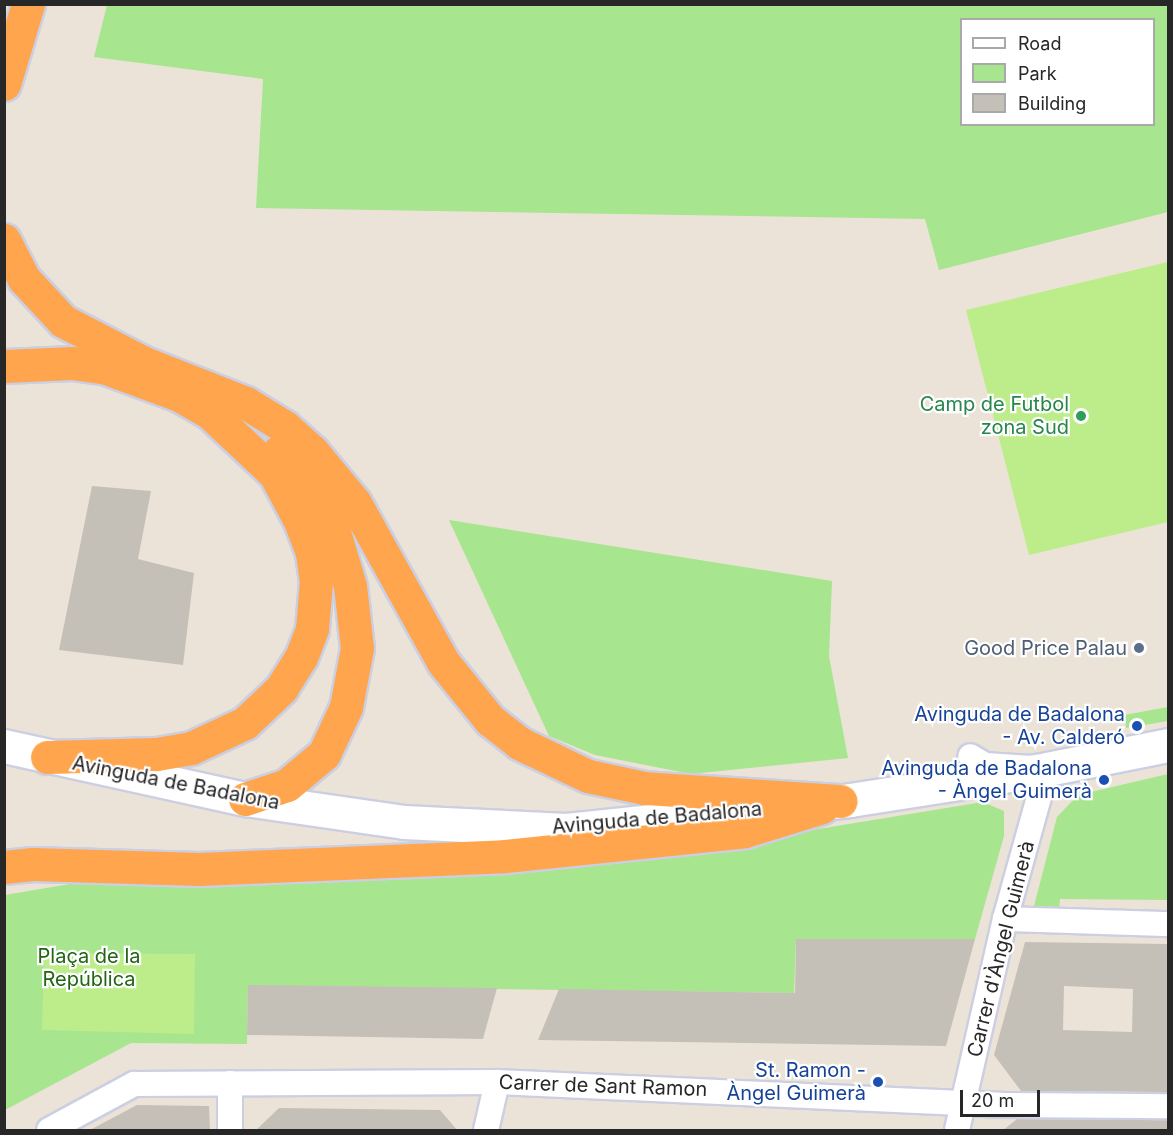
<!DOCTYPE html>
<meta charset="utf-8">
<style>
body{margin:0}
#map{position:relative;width:1173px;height:1135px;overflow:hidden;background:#ebe3d7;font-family:Inter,sans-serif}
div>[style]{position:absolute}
.green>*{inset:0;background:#a7e58f}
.pitch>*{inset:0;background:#bded8a}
.building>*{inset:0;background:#c5c0b7}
.roads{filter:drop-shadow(2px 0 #cccfe1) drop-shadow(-2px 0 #cccfe1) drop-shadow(0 2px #cccfe1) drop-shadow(0 -2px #cccfe1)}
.street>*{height:24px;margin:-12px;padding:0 12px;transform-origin:12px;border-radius:12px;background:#fff}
.secondary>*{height:33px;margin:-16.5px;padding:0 16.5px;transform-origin:16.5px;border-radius:16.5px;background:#fff}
.highway>*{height:33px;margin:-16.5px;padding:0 16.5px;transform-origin:16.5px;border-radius:16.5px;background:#ffa54d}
.dots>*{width:16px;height:16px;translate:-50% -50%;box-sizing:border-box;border:3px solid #fff;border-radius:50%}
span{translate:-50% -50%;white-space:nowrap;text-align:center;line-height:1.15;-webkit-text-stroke:4.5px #fff;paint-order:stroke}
.leisure-label{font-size:20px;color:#27864d}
.right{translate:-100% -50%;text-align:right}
.service-label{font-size:20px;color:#4e5e75}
.transit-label{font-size:20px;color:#164399}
.street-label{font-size:20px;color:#272727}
.park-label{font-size:20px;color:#216515}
.frame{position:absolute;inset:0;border:6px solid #272727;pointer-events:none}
.legend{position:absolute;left:960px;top:18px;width:195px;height:108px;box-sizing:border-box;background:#fff;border:2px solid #a9a9a9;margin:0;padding:8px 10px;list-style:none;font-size:18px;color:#272727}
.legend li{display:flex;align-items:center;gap:12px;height:30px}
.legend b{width:30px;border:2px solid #a9a9a9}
.scale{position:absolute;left:960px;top:1090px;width:80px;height:27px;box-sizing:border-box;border:3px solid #272727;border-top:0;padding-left:8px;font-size:18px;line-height:21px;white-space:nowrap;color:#272727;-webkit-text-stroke:4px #fff;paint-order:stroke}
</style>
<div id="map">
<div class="green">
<i style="clip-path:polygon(evenodd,107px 5px,1168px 5px,1168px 212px,939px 270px,925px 219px,256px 208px,263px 79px,94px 57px,107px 5px,962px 20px,1154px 20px,1154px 124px,962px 124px,962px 20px)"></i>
<i style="clip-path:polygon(449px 520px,832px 581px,829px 656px,848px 758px,691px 774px,595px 755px,549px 736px)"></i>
<i style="clip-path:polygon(1168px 707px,1168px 721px,1126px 728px,1124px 715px)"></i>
<i style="clip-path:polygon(1168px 774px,1168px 900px,1060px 899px,1059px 909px,1033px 910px,1057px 817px,1078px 795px)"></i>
<i style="clip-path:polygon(983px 802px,1004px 811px,1004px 836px,975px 939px,796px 939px,794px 993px,248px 986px,247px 1044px,131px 1043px,5px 1110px,5px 895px,70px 884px,219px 884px,654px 856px)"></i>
</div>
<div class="pitch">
<i style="clip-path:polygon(1168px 262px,1168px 522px,1029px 555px,966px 310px)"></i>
<i style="clip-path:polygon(44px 953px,195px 954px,194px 1034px,42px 1030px)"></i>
</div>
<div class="building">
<i style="clip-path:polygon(92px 486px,151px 491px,138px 559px,194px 573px,183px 665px,59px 650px)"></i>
<i style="clip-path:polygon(796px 939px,975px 939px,946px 1046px,538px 1040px,559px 989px,795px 993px)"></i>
<i style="clip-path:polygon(evenodd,1025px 942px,1168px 944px,1168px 1092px,1021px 1091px,994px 1055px,1025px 942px,1064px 986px,1133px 989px,1132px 1032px,1063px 1030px,1064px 986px)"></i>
<i style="clip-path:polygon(248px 985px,497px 988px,483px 1039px,247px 1035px)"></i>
<i style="clip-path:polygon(137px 1105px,209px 1106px,210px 1131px,88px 1131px)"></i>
<i style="clip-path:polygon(279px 1108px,440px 1110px,458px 1131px,255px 1131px)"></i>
<i style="clip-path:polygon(1017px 1119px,1168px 1120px,1168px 1131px,1002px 1131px)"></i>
</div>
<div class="roads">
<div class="street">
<i style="left:1005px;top:919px;width:163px;rotate:1.8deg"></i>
<i style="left:230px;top:1083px;width:47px;rotate:90deg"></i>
<i style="left:49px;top:1130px;width:97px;rotate:-28.4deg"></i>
<i style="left:134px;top:1084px;width:363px;rotate:-0.3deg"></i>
<i style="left:497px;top:1082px;width:509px;rotate:2.59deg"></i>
<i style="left:1005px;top:1105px;width:163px;rotate:0.4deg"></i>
<i style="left:486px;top:1130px;width:49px;rotate:-77.1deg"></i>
<i style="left:957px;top:1130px;width:216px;rotate:-77.2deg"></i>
<i style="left:1005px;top:919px;width:156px;rotate:-74.4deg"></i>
<i style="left:1047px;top:769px;width:62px;rotate:-176.3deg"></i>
<i style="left:985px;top:765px;width:17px;rotate:-149deg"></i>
</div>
<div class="secondary">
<i style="left:4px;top:746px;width:247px;rotate:12.4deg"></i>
<i style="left:245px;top:799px;width:161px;rotate:8.2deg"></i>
<i style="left:404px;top:822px;width:162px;rotate:2.8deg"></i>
<i style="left:566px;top:830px;width:286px;rotate:-6deg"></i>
<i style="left:850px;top:800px;width:199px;rotate:-8.9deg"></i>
<i style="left:1047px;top:769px;width:123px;rotate:-11.2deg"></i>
</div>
<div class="highway">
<i style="left:4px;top:84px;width:84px;rotate:-73.3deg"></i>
<i style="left:4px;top:240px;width:44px;rotate:62.9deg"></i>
<i style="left:24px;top:279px;width:57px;rotate:47.1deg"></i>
<i style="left:63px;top:321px;width:89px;rotate:27.4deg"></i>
<i style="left:142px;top:362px;width:112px;rotate:21.5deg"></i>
<i style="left:246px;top:403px;width:46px;rotate:31.6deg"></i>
<i style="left:285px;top:427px;width:36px;rotate:42deg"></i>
<i style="left:312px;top:451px;width:67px;rotate:50.4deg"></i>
<i style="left:355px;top:503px;width:182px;rotate:61deg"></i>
<i style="left:443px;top:662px;width:75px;rotate:51deg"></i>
<i style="left:490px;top:720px;width:37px;rotate:38deg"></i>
<i style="left:519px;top:743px;width:76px;rotate:25.6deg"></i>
<i style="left:588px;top:776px;width:57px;rotate:12.1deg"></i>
<i style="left:644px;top:788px;width:197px;rotate:3.8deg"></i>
<i style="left:4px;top:366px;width:68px;rotate:-2.5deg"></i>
<i style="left:72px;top:363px;width:34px;rotate:8deg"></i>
<i style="left:106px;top:368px;width:78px;rotate:20.3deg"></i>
<i style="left:179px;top:395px;width:34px;rotate:30deg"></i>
<i style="left:209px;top:412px;width:91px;rotate:43.2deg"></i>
<i style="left:275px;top:474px;width:53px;rotate:62deg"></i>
<i style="left:300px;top:521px;width:34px;rotate:69deg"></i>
<i style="left:312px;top:553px;width:28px;rotate:82deg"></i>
<i style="left:316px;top:581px;width:48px;rotate:94.8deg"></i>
<i style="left:312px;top:629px;width:30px;rotate:111deg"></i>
<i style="left:301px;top:657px;width:36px;rotate:122deg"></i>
<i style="left:282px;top:688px;width:51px;rotate:136.6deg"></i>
<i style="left:245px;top:723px;width:60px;rotate:155.2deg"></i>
<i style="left:191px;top:748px;width:36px;rotate:170deg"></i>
<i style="left:156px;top:754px;width:109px;rotate:178.4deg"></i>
<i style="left:245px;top:799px;width:44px;rotate:-18.4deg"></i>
<i style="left:287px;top:785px;width:48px;rotate:-40deg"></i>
<i style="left:324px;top:754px;width:52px;rotate:-64.9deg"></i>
<i style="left:346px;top:707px;width:60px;rotate:-79.4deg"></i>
<i style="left:357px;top:648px;width:62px;rotate:-96.4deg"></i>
<i style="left:350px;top:586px;width:56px;rotate:-106.5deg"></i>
<i style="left:334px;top:532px;width:60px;rotate:-120deg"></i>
<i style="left:304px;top:480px;width:38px;rotate:-132deg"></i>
<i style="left:4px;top:867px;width:29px;rotate:-6deg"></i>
<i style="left:33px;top:864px;width:166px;rotate:1.7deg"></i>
<i style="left:199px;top:869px;width:306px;rotate:-2.4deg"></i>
<i style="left:505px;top:856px;width:241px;rotate:-5.9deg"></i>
<i style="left:745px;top:831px;width:81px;rotate:-17.3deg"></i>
</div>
</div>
<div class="dots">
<i style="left:1081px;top:416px;background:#2e9e5b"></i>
<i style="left:1139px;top:648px;background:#5c6f8a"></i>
<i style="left:1137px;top:726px;background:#1a4fb4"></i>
<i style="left:1104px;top:780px;background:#1a4fb4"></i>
<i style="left:878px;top:1082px;background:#1a4fb4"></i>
</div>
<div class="leisure-label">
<span class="right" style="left:1069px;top:416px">Camp de Futbol<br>zona Sud</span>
</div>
<div class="service-label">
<span class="right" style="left:1127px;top:648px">Good Price Palau</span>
</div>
<div class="transit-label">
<span class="right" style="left:1125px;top:726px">Avinguda de Badalona<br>- Av. Calderó</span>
<span class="right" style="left:1092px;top:780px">Avinguda de Badalona<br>- Àngel Guimerà</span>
<span class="right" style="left:866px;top:1082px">St. Ramon -<br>Àngel Guimerà</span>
</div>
<div class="street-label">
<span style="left:176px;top:783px;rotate:11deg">Avinguda de Badalona</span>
<span style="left:657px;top:818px;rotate:-5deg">Avinguda de Badalona</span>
<span style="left:1001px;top:949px;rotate:-76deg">Carrer d'Àngel Guimerà</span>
<span style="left:603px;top:1086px;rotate:2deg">Carrer de Sant Ramon</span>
</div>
<div class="park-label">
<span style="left:89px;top:968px">Plaça de la<br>República</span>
</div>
<div class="frame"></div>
<ul class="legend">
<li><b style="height:8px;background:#fff"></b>Road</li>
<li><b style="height:16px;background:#a7e58f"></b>Park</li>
<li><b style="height:16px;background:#c5c0b7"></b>Building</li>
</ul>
<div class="scale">20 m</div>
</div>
